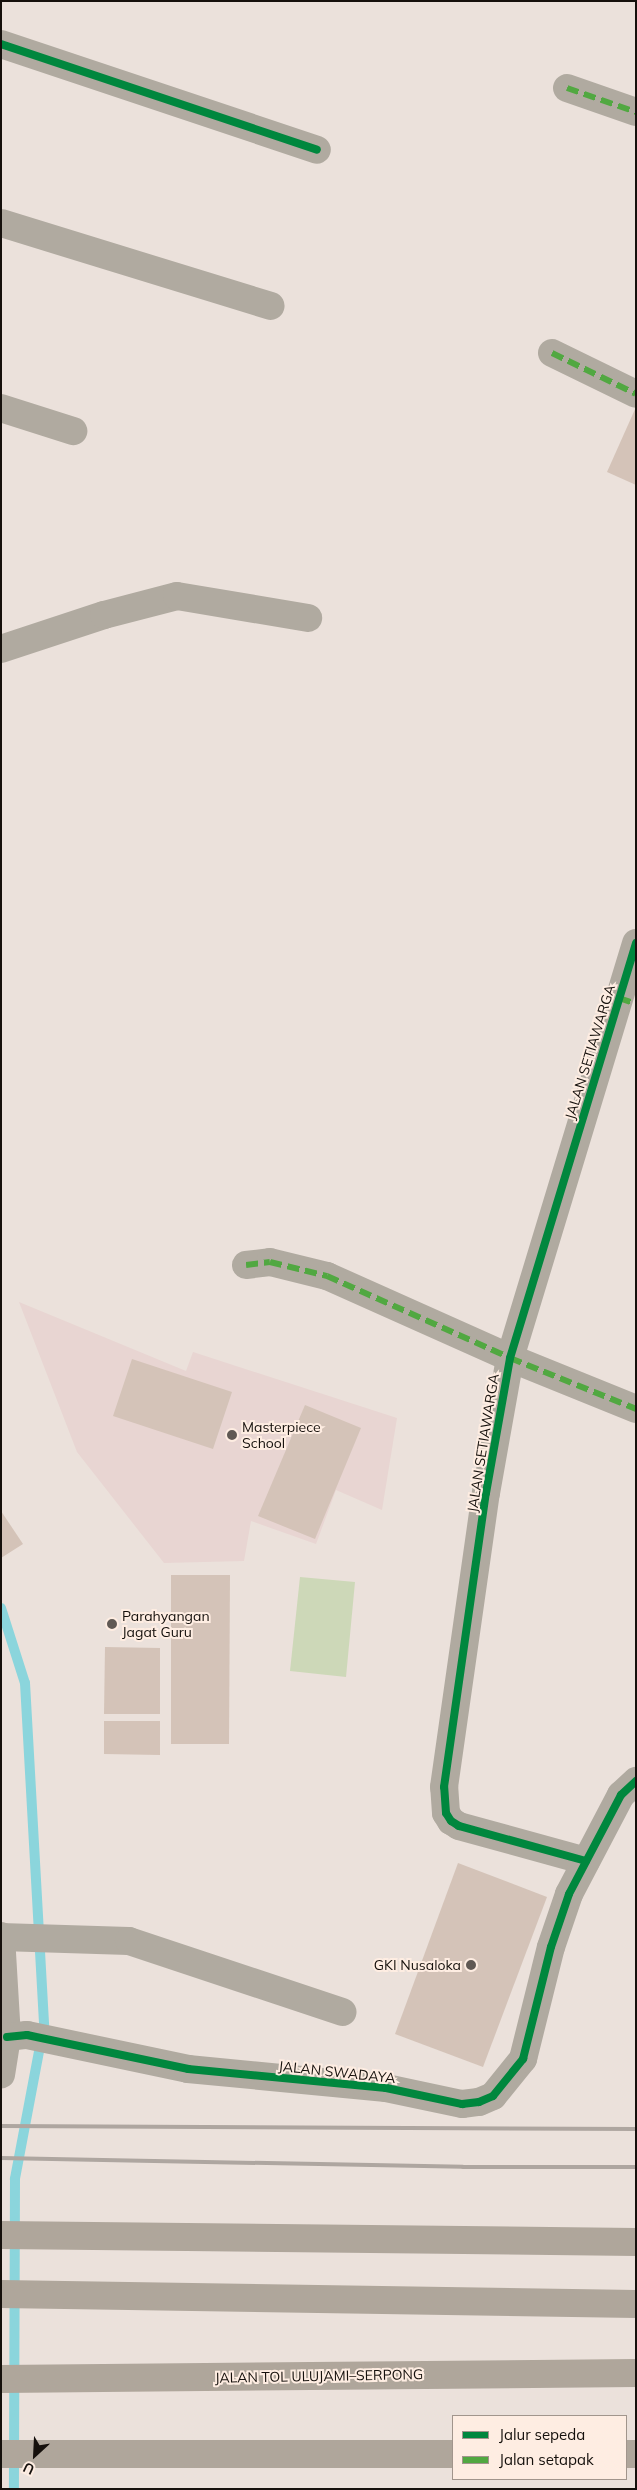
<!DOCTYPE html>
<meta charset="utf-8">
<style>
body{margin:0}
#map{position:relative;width:637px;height:2490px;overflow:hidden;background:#ebe1db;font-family:Mulish,sans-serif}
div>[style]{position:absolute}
.education>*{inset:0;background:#e8d5d2}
.green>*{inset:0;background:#cdd8b8}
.stream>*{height:10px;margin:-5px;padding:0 5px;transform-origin:5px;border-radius:5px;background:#8bd5dc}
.building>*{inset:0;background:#d4c3b8}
.minor>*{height:28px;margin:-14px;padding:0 14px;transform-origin:14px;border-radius:14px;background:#b0aaa0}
.highway>*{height:28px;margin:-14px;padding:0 14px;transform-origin:14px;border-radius:14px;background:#afa69b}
.rail>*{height:4px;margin:-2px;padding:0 2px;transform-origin:2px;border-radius:2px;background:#aea6a0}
.quiet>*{height:6px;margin-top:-3px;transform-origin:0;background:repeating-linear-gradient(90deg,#51a841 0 12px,transparent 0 18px)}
.cycleway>*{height:8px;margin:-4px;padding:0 4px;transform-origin:4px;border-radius:4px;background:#00873e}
.dots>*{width:14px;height:14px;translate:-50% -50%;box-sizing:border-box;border:2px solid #feede2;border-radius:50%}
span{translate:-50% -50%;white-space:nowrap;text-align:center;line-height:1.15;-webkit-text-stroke:4px #feede2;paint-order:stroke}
.street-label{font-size:14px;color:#15100c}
.poi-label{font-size:14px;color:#15100c}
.left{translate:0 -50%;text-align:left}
.right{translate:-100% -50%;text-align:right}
.frame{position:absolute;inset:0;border:2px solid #15100c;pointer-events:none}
.legend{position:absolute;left:452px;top:2415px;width:175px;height:65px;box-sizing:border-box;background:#feede2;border:1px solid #a1958c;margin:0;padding:6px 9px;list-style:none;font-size:15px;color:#15100c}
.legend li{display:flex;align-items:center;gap:10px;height:25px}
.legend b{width:25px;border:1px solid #a1958c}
.north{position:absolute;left:10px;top:2430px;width:50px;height:50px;-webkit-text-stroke:4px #feede2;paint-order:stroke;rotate:205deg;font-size:14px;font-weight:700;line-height:20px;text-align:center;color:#15100c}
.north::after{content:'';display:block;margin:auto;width:18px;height:22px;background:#15100c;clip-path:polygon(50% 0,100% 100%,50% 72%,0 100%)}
</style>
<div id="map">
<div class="education">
<i style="clip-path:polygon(19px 1302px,186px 1371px,193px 1352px,397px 1418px,382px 1510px,336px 1490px,316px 1544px,251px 1521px,244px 1561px,164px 1563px,77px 1452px)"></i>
</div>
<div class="green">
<i style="clip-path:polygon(300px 1577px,355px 1582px,346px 1677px,290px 1671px)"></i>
</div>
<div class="stream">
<i style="left:1px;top:1608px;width:79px;rotate:72.3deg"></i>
<i style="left:25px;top:1683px;width:343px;rotate:86.8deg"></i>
<i style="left:44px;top:2025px;width:157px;rotate:100.7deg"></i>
<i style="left:15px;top:2179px;width:310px;rotate:90.2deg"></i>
</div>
<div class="building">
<i style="clip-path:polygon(636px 407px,636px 485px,607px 472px)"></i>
<i style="clip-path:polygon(132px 1359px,232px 1392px,213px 1449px,113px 1416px)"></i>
<i style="clip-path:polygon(305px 1405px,361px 1428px,315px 1539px,258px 1516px)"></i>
<i style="clip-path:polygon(1px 1511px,23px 1544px,1px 1558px)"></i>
<i style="clip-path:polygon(171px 1575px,230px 1575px,229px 1744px,171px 1744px)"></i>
<i style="clip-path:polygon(105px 1647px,160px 1648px,160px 1714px,104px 1714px)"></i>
<i style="clip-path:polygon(104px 1721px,160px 1721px,160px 1755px,104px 1754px)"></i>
<i style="clip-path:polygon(458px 1863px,547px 1897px,483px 2067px,395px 2034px)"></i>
</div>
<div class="minor">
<i style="left:1px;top:44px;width:333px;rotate:18.5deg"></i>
<i style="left:567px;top:88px;width:73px;rotate:19.2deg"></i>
<i style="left:1px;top:223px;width:282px;rotate:17.1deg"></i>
<i style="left:552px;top:353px;width:93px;rotate:26deg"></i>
<i style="left:1px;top:408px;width:76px;rotate:17.7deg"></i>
<i style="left:1px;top:649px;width:108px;rotate:-18.3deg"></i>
<i style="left:104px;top:615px;width:75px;rotate:-14.6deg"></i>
<i style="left:177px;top:596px;width:133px;rotate:9.5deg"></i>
<i style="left:246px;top:1265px;width:24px;rotate:-7deg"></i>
<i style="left:270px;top:1262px;width:59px;rotate:13.8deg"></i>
<i style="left:327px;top:1276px;width:201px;rotate:24.1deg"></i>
<i style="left:510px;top:1358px;width:136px;rotate:22deg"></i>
<i style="left:586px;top:1861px;width:132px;rotate:-164.6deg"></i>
<i style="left:459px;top:1826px;width:9px;rotate:-148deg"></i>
<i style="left:451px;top:1821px;width:9px;rotate:-122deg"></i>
<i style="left:446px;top:1813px;width:26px;rotate:-94deg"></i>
<i style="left:444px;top:1787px;width:297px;rotate:-81.9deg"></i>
<i style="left:486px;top:1493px;width:137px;rotate:-79.9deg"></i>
<i style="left:510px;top:1358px;width:434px;rotate:-73.1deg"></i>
<i style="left:1px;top:1936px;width:101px;rotate:86.6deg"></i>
<i style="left:7px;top:2037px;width:38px;rotate:99deg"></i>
<i style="left:1px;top:1937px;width:128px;rotate:1.8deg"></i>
<i style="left:129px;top:1941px;width:225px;rotate:18.4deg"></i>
<i style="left:7px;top:2037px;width:20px;rotate:-6deg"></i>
<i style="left:27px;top:2035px;width:165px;rotate:11.9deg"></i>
<i style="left:188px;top:2069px;width:199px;rotate:5.5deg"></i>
<i style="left:386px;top:2088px;width:78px;rotate:11.9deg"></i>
<i style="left:462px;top:2104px;width:17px;rotate:-7deg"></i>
<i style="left:479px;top:2102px;width:15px;rotate:-23deg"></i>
<i style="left:493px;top:2096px;width:48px;rotate:-51deg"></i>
<i style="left:523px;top:2059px;width:115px;rotate:-76deg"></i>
<i style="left:551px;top:1947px;width:56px;rotate:-71.2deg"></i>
<i style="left:569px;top:1894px;width:112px;rotate:-62.3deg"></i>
<i style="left:621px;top:1795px;width:21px;rotate:-43deg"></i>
</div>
<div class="highway">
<i style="left:1px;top:2235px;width:635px;rotate:0.63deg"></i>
<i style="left:1px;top:2294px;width:635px;rotate:0.9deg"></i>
<i style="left:1px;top:2379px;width:635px;rotate:-0.54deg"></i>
<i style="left:1px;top:2454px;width:452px"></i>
<i style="left:626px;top:2454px;width:10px"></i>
</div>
<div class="rail">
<i style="left:1px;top:2126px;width:635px;rotate:0.27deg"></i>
<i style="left:1px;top:2158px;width:462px;rotate:1.1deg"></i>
<i style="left:463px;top:2167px;width:173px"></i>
</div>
<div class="quiet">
<i style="left:567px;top:88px;width:73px;rotate:19.2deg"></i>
<i style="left:552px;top:353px;width:93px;rotate:26deg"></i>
<i style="left:619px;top:998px;width:18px;rotate:19deg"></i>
<i style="left:246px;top:1265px;width:24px;rotate:-7deg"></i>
<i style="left:270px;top:1262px;width:59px;rotate:13.8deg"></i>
<i style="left:327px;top:1276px;width:201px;rotate:24.1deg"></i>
<i style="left:510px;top:1358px;width:136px;rotate:22deg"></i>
</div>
<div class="cycleway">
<i style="left:1px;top:44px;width:333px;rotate:18.5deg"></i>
<i style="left:586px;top:1861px;width:132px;rotate:-164.6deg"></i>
<i style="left:459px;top:1826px;width:9px;rotate:-148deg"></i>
<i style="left:451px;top:1821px;width:9px;rotate:-122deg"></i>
<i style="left:446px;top:1813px;width:26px;rotate:-94deg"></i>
<i style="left:444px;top:1787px;width:297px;rotate:-81.9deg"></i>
<i style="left:486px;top:1493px;width:137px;rotate:-79.9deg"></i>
<i style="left:510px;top:1358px;width:434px;rotate:-73.1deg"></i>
<i style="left:7px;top:2037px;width:20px;rotate:-6deg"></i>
<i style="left:27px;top:2035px;width:165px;rotate:11.9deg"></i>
<i style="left:188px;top:2069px;width:199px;rotate:5.5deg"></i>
<i style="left:386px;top:2088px;width:78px;rotate:11.9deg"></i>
<i style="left:462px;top:2104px;width:17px;rotate:-7deg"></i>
<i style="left:479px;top:2102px;width:15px;rotate:-23deg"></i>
<i style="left:493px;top:2096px;width:48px;rotate:-51deg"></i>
<i style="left:523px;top:2059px;width:115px;rotate:-76deg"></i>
<i style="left:551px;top:1947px;width:56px;rotate:-71.2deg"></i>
<i style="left:569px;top:1894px;width:112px;rotate:-62.3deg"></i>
<i style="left:621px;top:1795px;width:21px;rotate:-43deg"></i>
</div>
<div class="dots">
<i style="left:232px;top:1435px;background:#605954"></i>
<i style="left:112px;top:1624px;background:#605954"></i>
<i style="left:471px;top:1965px;background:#605954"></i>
</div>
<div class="street-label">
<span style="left:590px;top:1052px;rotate:-73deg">JALAN SETIAWARGA</span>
<span style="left:483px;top:1443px;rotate:-81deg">JALAN SETIAWARGA</span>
<span style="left:337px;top:2072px;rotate:6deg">JALAN SWADAYA</span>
<span style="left:319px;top:2376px;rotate:-1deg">JALAN TOL ULUJAMI–SERPONG</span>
</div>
<div class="poi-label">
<span class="left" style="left:242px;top:1435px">Masterpiece<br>School</span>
<span class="left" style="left:122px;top:1624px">Parahyangan<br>Jagat Guru</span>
<span class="right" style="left:461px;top:1965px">GKI Nusaloka</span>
</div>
<div class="frame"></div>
<ul class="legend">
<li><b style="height:6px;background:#00873e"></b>Jalur sepeda</li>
<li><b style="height:6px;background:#51a841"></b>Jalan setapak</li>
</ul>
<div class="north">U</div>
</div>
